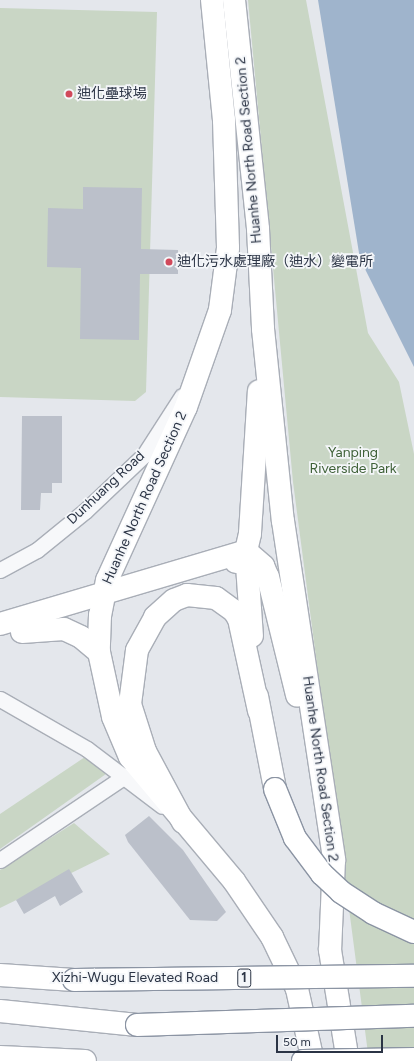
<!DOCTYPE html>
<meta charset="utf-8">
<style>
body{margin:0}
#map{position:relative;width:414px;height:1061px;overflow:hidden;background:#e4e7ec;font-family:Figtree,"Noto Sans TC",sans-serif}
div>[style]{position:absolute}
.green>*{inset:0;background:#c9d6c5}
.water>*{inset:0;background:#9fb4cc}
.building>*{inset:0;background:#bbc0ca}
.roads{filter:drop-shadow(1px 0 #a9aeb7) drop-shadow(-1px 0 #a9aeb7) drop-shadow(0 1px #a9aeb7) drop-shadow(0 -1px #a9aeb7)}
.street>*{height:15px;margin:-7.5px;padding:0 7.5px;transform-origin:7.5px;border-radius:7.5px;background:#f7f8fa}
.secondary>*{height:22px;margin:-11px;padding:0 11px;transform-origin:11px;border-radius:11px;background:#fff}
.highway>*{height:22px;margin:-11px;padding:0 11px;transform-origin:11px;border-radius:11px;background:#fff}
.bridges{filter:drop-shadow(1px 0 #8b94a3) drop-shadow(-1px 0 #8b94a3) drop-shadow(0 1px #8b94a3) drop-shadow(0 -1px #8b94a3)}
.highway-bridge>*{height:22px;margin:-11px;padding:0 11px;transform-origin:11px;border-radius:11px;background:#fff}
.dots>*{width:11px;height:11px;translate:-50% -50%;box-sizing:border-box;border:2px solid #f4f6f9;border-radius:50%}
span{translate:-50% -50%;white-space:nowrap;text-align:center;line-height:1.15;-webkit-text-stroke:3.5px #f4f6f9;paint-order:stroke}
.shield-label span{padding:1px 3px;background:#f4f6f9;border:1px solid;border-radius:3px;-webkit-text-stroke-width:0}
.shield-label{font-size:13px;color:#2b3445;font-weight:700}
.poi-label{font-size:14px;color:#2b3445}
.left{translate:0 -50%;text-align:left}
.street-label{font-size:14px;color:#2b3445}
.park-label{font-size:14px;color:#3f6138}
.scale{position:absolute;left:276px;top:1035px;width:107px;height:18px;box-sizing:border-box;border:2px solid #2b3445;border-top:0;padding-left:5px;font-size:12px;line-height:14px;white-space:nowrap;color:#2b3445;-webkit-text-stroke:3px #f4f6f9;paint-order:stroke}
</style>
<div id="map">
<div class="green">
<i style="clip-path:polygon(248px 0,306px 0,368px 333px,399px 382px,414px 454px,414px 1061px,369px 1061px,293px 482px)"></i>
<i style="clip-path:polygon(0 8px,157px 12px,146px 392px,135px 401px,0 397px)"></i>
<i style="clip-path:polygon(85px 757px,106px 774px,0 849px,0 814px)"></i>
<i style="clip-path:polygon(74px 823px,110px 854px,0 908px,0 870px)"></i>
</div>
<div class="water">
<i style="clip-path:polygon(318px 0,414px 0,414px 367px,360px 259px)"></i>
</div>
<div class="building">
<i style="clip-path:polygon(83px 187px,142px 188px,141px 249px,178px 250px,178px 274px,140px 274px,139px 340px,80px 339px,81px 268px,47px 267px,48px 208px,83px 209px)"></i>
<i style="clip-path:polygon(22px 416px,62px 416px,62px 483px,52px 483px,52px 493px,41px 493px,40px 510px,21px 510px)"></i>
<i style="clip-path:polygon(149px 816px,183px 850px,226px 912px,217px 921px,190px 920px,128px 842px,125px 835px)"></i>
<i style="clip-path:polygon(69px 869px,83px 892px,60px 906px,55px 896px,24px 914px,16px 900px)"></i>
</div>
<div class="roads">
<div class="street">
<i style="left:0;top:570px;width:42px;rotate:-28.4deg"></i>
<i style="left:37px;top:550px;width:62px;rotate:-39.1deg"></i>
<i style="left:85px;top:511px;width:81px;rotate:-43.5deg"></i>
<i style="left:144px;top:455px;width:70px;rotate:-57.2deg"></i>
<i style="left:0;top:699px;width:100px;rotate:29.9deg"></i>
<i style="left:87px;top:749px;width:94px;rotate:37.2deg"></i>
<i style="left:0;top:860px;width:151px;rotate:-33.9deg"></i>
</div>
<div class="secondary">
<i style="left:212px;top:0;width:121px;rotate:84.3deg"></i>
<i style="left:224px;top:120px;width:128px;rotate:88.2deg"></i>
<i style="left:228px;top:248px;width:63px;rotate:97.4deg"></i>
<i style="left:220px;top:310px;width:103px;rotate:109.3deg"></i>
<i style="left:186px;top:407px;width:190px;rotate:114.5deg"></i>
<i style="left:107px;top:580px;width:36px;rotate:101deg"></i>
<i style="left:100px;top:615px;width:37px;rotate:92deg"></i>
<i style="left:99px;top:652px;width:66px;rotate:77.8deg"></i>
<i style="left:113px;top:717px;width:43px;rotate:67deg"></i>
<i style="left:130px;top:757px;width:162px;rotate:50deg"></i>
<i style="left:234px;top:881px;width:68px;rotate:55.8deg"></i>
<i style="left:272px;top:937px;width:58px;rotate:64.3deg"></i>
<i style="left:297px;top:989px;width:74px;rotate:77.5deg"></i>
<i style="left:234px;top:0;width:230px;rotate:84deg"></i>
<i style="left:258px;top:229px;width:100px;rotate:87.1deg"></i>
<i style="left:263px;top:329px;width:193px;rotate:84.1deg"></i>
<i style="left:283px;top:521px;width:343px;rotate:81.4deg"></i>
<i style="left:334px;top:860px;width:90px;rotate:92.5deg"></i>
<i style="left:330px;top:950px;width:112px;rotate:80.8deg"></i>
<i style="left:236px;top:562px;width:15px;rotate:-48deg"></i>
<i style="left:246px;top:551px;width:18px;rotate:-77deg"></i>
<i style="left:250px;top:533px;width:142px;rotate:-86.4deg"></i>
<i style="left:0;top:624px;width:257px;rotate:-16.5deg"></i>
<i style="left:246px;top:551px;width:23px;rotate:41deg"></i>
<i style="left:263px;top:566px;width:12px;rotate:66deg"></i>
<i style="left:268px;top:577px;width:122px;rotate:76.2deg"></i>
<i style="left:22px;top:632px;width:42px;rotate:-4.1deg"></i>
<i style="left:64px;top:629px;width:19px;rotate:25deg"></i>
<i style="left:81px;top:637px;width:23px;rotate:40deg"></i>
</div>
<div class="highway">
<i style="left:246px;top:551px;width:85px;rotate:86deg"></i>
<i style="left:257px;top:696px;width:95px;rotate:79deg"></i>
<i style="left:183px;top:822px;width:81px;rotate:-118.2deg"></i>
<i style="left:145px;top:751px;width:49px;rotate:-107.7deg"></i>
<i style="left:130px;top:704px;width:54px;rotate:-82.6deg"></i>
<i style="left:137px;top:650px;width:38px;rotate:-61deg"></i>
<i style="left:155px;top:617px;width:25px;rotate:-42deg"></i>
<i style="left:174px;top:600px;width:14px;rotate:-21deg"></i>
<i style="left:187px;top:595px;width:29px;rotate:6deg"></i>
<i style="left:216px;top:598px;width:22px;rotate:36deg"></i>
<i style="left:234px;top:611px;width:9px;rotate:58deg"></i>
<i style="left:239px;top:619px;width:94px;rotate:77.7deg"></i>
<i style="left:0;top:975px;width:74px;rotate:3.9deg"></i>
<i style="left:0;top:1011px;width:138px;rotate:5.8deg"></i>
<i style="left:0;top:1057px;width:85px;rotate:2.7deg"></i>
</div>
</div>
<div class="bridges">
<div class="highway-bridge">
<i style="left:275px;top:789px;width:53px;rotate:67.8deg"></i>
<i style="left:295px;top:838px;width:45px;rotate:53.1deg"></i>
<i style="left:322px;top:874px;width:26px;rotate:43deg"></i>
<i style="left:341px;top:892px;width:38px;rotate:33deg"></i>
<i style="left:373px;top:913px;width:45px;rotate:24.9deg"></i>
<i style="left:74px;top:980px;width:340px;rotate:-0.7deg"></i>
<i style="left:137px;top:1025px;width:277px;rotate:-1.9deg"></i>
<i style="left:303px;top:1061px;width:111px;rotate:-1deg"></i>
</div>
</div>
<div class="dots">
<i style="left:69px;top:94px;background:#d1495b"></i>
<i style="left:169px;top:262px;background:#d1495b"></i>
</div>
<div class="shield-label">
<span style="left:244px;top:978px">1</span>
</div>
<div class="poi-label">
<span class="left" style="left:77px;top:94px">迪化壘球場</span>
<span class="left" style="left:177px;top:262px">迪化污水處理廠（迪水）變電所</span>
</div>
<div class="street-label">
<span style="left:249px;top:150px;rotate:-95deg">Huanhe North Road Section 2</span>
<span style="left:106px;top:488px;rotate:-43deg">Dunhuang Road</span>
<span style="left:145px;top:498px;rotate:-66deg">Huanhe North Road Section 2</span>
<span style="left:320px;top:769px;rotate:82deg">Huanhe North Road Section 2</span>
<span style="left:135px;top:978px">Xizhi-Wugu Elevated Road</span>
</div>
<div class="park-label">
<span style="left:353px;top:461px">Yanping<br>Riverside Park</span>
</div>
<div class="scale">50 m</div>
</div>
